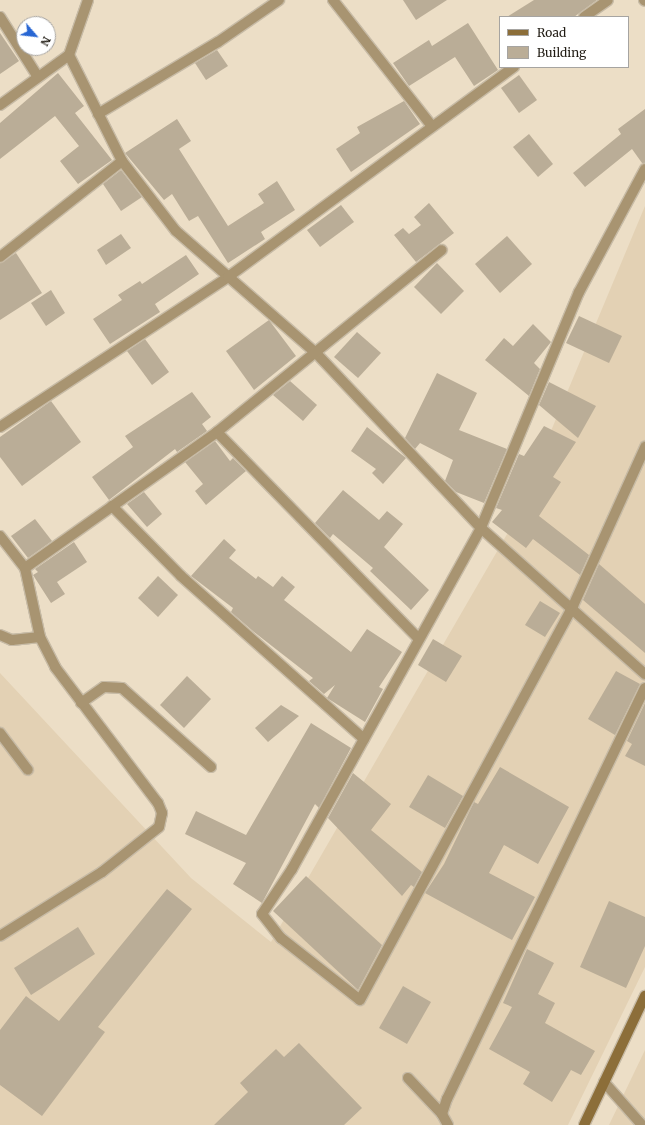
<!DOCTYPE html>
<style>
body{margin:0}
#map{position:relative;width:645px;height:1125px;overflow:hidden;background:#ecdec6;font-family:Merriweather,serif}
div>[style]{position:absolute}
.built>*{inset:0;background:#e3d1b4}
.building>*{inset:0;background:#baad97}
.roads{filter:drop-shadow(1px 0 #c7bba6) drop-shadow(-1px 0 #c7bba6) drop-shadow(0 1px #c7bba6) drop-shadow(0 -1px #c7bba6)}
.service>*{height:10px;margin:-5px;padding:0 5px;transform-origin:5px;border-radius:5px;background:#a89471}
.minor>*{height:10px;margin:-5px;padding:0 5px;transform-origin:5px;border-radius:5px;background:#a89471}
.secondary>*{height:10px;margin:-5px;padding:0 5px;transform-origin:5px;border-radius:5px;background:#8c6e39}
span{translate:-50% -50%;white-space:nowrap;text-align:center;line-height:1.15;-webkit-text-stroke:3px #fff;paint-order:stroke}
.legend{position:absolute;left:499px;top:16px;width:130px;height:52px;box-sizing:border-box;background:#fff;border:1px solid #a6a4a1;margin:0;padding:5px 7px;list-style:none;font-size:12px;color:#201b13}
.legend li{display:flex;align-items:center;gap:8px;height:20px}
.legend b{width:20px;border:1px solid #a6a4a1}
.north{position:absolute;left:16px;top:16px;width:40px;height:40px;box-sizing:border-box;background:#fff;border:1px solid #a6a4a1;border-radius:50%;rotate:118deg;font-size:11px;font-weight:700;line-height:16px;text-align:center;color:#201b13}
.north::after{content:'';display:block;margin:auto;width:14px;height:18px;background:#2866d3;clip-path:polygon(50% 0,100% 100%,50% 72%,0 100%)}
</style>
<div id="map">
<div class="built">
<i style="clip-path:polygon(645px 206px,645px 967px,568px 1125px,0 1125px,0 673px,191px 878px,271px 942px,510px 529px)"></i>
<i style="clip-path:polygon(645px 1050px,645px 1125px,609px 1125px)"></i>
</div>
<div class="building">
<i style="clip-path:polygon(403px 0,447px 0,416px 20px)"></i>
<i style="clip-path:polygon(534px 0,597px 0,574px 17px,507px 17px)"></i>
<i style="clip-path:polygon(468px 23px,498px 70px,474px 86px,455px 57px,409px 86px,393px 63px,429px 40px,432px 46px)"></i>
<i style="clip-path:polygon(0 33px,19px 61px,0 74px)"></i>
<i style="clip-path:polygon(217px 50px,228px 66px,206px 80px,195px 63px)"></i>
<i style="clip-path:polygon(58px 73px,84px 106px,75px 113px,112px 160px,78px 184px,60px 161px,79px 146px,55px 116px,0 159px,0 123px)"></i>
<i style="clip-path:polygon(519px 75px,537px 100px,519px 113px,501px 88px)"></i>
<i style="clip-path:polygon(404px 101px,420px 124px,351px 172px,336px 149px,360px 133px,357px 127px)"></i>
<i style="clip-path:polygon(645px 109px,645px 163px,642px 163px,632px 149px,585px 187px,573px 173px,621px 134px,618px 129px)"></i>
<i style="clip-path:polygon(177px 119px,191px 141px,179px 149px,228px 226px,264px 203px,258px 194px,277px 181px,295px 210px,261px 232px,265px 239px,228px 263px,198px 216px,189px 221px,172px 194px,164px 200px,125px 153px)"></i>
<i style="clip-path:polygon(529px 134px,553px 164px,538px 177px,513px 147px)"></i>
<i style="clip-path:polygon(121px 170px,142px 197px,121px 211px,103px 184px)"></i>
<i style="clip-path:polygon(429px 203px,454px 233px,416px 262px,394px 235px,403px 228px,409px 234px,421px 225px,414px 217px)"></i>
<i style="clip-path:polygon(341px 205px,354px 222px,320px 247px,307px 230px)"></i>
<i style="clip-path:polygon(121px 234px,131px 248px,106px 265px,97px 250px)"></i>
<i style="clip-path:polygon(507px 236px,532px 264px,500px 293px,475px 264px)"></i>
<i style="clip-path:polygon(16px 253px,42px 293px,0 320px,0 263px)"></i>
<i style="clip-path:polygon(186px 255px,199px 274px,155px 304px,160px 312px,110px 344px,93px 319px,122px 300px,118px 295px,140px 281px,142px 284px)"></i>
<i style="clip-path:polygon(437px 263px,464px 291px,441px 314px,414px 287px)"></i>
<i style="clip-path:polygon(51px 290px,65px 313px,46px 326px,31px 303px)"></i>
<i style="clip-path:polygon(579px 316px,622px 336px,609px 363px,566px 343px)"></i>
<i style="clip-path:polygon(269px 320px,296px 356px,254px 390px,226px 351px)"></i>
<i style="clip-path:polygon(533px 324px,551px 342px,534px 363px,540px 369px,529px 396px,485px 360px,504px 338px,513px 346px)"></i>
<i style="clip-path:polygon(357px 332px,381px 353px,358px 378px,334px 357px)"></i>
<i style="clip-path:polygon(145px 339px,169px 372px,152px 385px,127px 351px)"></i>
<i style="clip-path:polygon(437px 373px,477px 393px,459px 430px,507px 449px,484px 503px,456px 492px,445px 481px,453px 460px,420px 443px,415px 449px,405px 438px)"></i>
<i style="clip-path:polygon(290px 381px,317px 405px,303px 421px,273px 395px)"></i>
<i style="clip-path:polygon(549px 382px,596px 406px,578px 438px,539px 405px)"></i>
<i style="clip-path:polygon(192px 392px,211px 417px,202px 424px,207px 431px,177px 452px,175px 449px,109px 500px,92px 477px,133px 447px,125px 436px)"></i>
<i style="clip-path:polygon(51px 401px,81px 442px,22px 486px,0 457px,0 437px)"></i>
<i style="clip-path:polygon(544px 426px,576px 442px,553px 477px,561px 482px,539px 516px,589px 555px,580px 575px,533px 539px,526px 548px,492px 522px,502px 510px,496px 508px,519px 454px,524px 456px)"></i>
<i style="clip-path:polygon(367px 427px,406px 458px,383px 484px,372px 473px,376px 469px,351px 451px)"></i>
<i style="clip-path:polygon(215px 441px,230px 461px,233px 458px,246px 471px,206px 505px,195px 491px,203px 484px,185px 462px)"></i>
<i style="clip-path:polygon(343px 490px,379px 520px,387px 511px,403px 524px,384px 547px,429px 590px,411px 610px,370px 571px,373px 568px,333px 534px,330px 538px,315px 523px)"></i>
<i style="clip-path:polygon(144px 492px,162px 514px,147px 527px,127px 504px)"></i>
<i style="clip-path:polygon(35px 519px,52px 541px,28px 558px,11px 536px)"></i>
<i style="clip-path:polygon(224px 539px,236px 550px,229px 558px,256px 579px,258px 576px,273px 587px,282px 576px,295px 587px,284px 600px,351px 652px,367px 629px,402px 652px,379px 687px,383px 689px,365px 722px,327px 698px,335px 685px,324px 694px,309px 681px,313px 678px,254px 632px,231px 612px,233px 608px,191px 576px)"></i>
<i style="clip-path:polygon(74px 542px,87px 562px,57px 582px,65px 594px,51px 603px,33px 575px,38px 572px,35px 569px)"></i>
<i style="clip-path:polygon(599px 564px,645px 604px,645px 653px,583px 600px)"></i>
<i style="clip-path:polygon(158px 576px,178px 595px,158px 617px,138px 598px)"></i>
<i style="clip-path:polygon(540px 601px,560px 613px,545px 637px,525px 625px)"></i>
<i style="clip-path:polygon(433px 639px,462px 656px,446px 682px,418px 665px)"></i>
<i style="clip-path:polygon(616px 671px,640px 684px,615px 735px,588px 719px)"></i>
<i style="clip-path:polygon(187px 676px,211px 699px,184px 728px,160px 705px)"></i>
<i style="clip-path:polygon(645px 703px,645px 766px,625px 756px,632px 744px,627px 741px)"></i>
<i style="clip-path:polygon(281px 705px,299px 716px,268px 742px,255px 728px)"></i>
<i style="clip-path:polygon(311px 723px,351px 748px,319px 808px,315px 804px,262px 903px,233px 884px,246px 863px,185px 834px,196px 811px,246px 835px)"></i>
<i style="clip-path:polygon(500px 767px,569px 807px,538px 864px,504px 845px,489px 873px,535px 897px,512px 940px,425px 893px,444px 864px,474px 802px,478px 804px)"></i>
<i style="clip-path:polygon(353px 773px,391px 804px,371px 830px,422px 872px,414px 887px,411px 885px,402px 896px,328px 818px)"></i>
<i style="clip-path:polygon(428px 775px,463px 796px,445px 828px,409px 807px)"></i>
<i style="clip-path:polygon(306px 876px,382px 945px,358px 990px,273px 911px)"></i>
<i style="clip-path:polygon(167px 889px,192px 909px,98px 1027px,105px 1032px,42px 1116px,0 1085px,0 1030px,26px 996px,59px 1021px)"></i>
<i style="clip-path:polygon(609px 901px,645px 917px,645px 946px,626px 988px,580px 967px)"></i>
<i style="clip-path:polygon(78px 927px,95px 954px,31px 995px,14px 968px)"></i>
<i style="clip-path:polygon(527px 949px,554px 963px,538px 994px,555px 1003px,545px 1023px,595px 1051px,581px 1075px,571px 1070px,552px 1102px,523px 1084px,530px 1072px,489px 1049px,512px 1007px,503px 1003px)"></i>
<i style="clip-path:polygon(403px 986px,431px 1002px,407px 1044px,379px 1028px)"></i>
<i style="clip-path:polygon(299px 1043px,362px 1108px,344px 1125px,214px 1125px,248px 1092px,240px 1083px,276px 1049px,284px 1057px)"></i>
</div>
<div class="roads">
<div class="service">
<i style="left:0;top:733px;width:46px;rotate:52.9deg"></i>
</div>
<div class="minor">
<i style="left:88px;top:0;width:58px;rotate:109.1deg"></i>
<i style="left:69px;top:55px;width:119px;rotate:63.4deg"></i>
<i style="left:122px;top:161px;width:88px;rotate:52.4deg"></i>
<i style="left:176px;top:231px;width:186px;rotate:41.1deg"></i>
<i style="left:316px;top:353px;width:241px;rotate:46.7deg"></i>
<i style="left:481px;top:528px;width:220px;rotate:41.7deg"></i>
<i style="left:333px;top:0;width:159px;rotate:51.9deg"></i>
<i style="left:644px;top:0;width:1px;rotate:45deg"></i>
<i style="left:0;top:17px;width:71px;rotate:57.7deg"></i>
<i style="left:584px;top:17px;width:29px;rotate:-35deg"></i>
<i style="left:0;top:105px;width:85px;rotate:-35.9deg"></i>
<i style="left:98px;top:114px;width:140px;rotate:-31deg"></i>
<i style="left:218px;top:42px;width:74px;rotate:-34.5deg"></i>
<i style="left:645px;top:169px;width:140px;rotate:118.2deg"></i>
<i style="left:579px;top:292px;width:256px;rotate:112.6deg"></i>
<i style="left:481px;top:528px;width:390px;rotate:119deg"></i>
<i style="left:292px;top:869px;width:54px;rotate:123.7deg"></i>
<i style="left:262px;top:914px;width:31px;rotate:52deg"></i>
<i style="left:281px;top:938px;width:100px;rotate:38.1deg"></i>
<i style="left:360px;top:1000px;width:448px;rotate:-61.6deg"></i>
<i style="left:573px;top:606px;width:175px;rotate:-65.6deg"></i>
<i style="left:0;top:257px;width:155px;rotate:-38.2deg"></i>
<i style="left:0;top:427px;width:273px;rotate:-33.3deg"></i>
<i style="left:228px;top:277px;width:355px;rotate:-36.3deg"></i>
<i style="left:217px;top:432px;width:289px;rotate:45.7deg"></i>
<i style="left:112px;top:506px;width:98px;rotate:45.4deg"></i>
<i style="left:181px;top:576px;width:245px;rotate:41.7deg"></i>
<i style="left:0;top:536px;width:41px;rotate:52deg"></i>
<i style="left:25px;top:568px;width:71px;rotate:77.7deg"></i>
<i style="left:40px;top:637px;width:34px;rotate:63deg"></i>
<i style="left:55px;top:667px;width:171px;rotate:52.9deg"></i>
<i style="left:158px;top:803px;width:11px;rotate:68deg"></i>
<i style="left:162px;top:813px;width:14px;rotate:102deg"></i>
<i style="left:159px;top:827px;width:73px;rotate:141.7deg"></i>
<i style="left:102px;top:872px;width:120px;rotate:147.9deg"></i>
<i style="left:25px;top:568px;width:235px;rotate:-35.3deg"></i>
<i style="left:217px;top:432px;width:289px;rotate:-39deg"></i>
<i style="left:0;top:635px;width:13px;rotate:23deg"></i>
<i style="left:12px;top:640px;width:28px;rotate:-6deg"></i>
<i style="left:81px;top:703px;width:28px;rotate:-35deg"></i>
<i style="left:104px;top:687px;width:18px;rotate:3deg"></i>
<i style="left:122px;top:688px;width:119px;rotate:41.6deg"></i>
<i style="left:408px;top:1078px;width:50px;rotate:46.6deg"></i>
<i style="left:604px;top:1082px;width:57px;rotate:48.5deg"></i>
<i style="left:448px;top:1125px;width:13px;rotate:-119deg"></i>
<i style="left:442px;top:1114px;width:16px;rotate:-72deg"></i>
<i style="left:447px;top:1099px;width:456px;rotate:-64.3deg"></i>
</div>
<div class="secondary">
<i style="left:584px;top:1125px;width:143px;rotate:-64.7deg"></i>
</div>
</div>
<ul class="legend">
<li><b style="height:5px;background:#8c6e39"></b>Road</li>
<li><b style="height:11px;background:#baad97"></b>Building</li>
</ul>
<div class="north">N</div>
</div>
